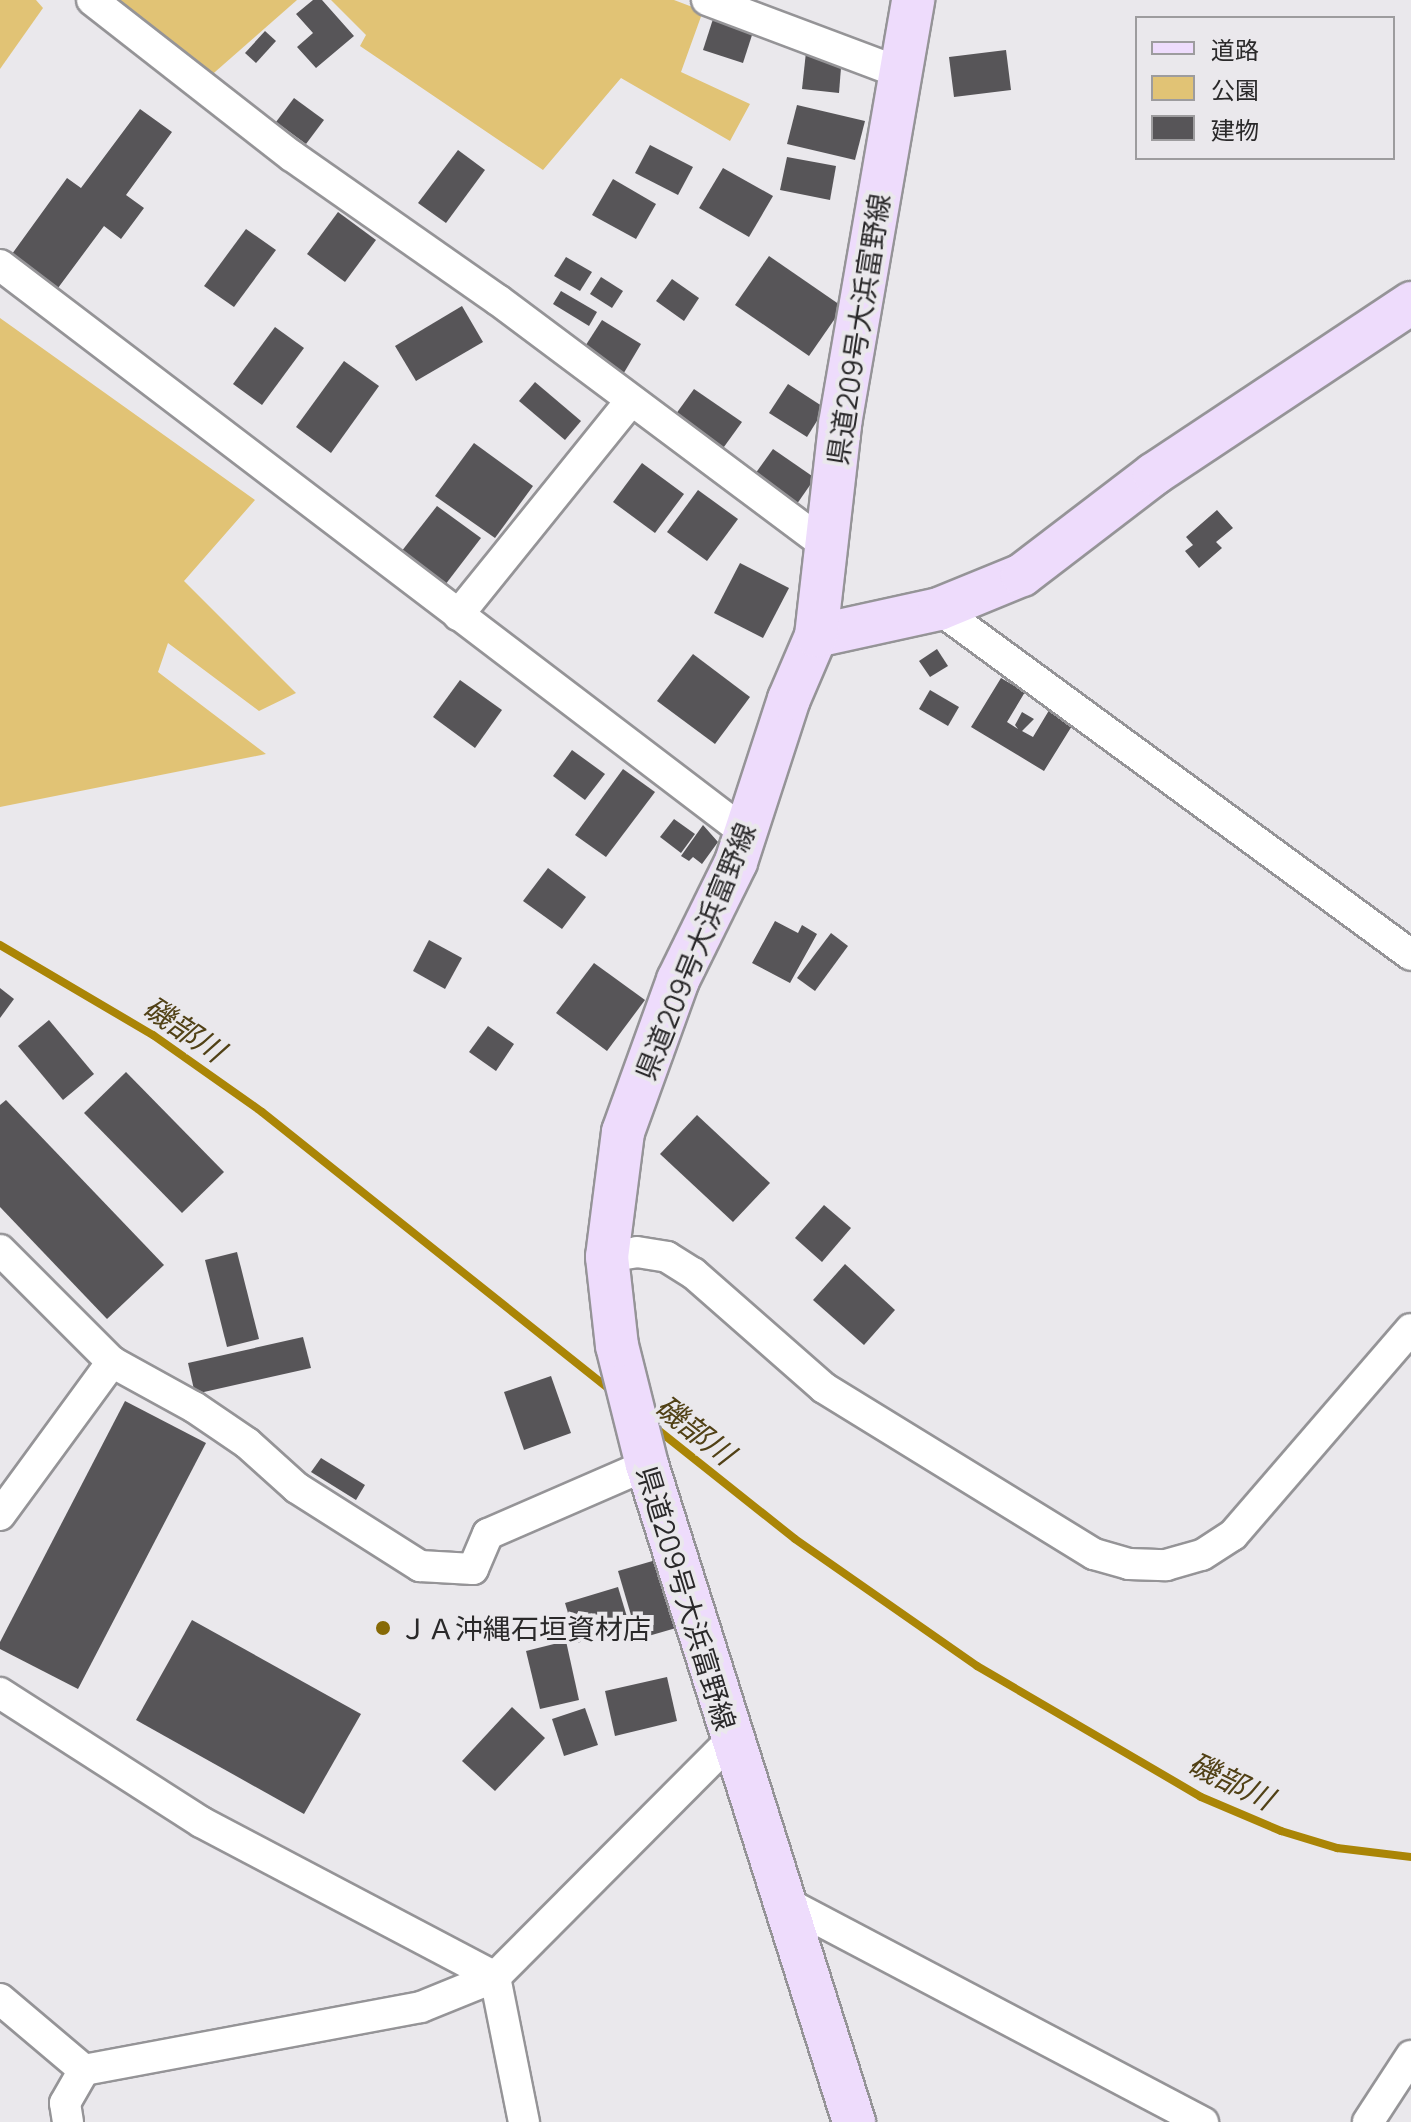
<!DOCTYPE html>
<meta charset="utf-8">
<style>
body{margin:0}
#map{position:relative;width:1411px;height:2122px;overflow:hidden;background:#eae8ec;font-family:Manrope,"Noto Sans JP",sans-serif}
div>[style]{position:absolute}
.green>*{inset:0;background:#e1c375}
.stream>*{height:8px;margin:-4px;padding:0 4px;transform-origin:4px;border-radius:4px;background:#aa8506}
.building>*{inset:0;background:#575558}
.roads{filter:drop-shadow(2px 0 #959497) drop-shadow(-2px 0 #959497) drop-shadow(0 2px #959497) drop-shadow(0 -2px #959497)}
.street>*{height:30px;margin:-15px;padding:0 15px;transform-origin:15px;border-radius:15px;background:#fff}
.secondary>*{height:42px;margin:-21px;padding:0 21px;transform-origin:21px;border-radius:21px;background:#eedcfc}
.dots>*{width:22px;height:22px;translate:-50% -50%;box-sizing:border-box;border:4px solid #eae8ec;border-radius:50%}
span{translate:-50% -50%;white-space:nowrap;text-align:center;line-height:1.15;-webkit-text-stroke:8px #eae8ec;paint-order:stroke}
.street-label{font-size:28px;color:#2a292a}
.poi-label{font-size:28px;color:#2a292a}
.left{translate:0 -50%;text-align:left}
.water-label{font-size:30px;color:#514116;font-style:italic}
.legend{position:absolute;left:1135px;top:16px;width:260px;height:144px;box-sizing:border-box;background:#eae8ec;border:2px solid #9d9c9e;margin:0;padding:10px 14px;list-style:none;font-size:24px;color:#2a292a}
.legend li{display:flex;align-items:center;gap:16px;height:40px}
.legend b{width:40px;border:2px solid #9d9c9e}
</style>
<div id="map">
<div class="green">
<i style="clip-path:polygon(0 0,36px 0,43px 8px,0 69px)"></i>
<i style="clip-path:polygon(104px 0,297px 0,207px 79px)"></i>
<i style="clip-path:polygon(331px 0,674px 0,703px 11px,681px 72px,750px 104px,730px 141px,621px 78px,543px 170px,360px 46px,366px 35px)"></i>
<i style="clip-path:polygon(0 318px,255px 500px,184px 581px,296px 693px,259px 711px,168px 643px,158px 672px,266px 754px,0 807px)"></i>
</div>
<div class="stream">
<i style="left:0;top:945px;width:178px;rotate:30.5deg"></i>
<i style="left:153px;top:1035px;width:133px;rotate:35.2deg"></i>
<i style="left:262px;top:1112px;width:448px;rotate:38.6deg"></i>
<i style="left:653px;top:1426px;width:181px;rotate:38.5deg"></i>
<i style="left:795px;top:1539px;width:222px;rotate:34.9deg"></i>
<i style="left:977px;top:1666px;width:259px;rotate:30.3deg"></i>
<i style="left:1201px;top:1797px;width:87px;rotate:23deg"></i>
<i style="left:1281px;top:1831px;width:59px;rotate:16.9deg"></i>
<i style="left:1337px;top:1848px;width:75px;rotate:6.9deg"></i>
</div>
<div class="building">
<i style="clip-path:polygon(313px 0,322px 0,354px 36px,316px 68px,297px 47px,313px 33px,296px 14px)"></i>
<i style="clip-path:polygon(713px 19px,753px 32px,743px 63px,703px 50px)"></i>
<i style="clip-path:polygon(265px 31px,276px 41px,256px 63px,245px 53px)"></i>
<i style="clip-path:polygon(1006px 50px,1011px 90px,954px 97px,949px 57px)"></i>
<i style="clip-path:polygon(806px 52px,842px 55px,839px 93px,802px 89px)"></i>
<i style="clip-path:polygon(294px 98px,324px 120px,306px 144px,276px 122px)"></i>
<i style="clip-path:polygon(797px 105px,865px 121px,855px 160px,787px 144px)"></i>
<i style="clip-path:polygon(140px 109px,172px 132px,126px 195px,144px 208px,121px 239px,104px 226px,58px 288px,12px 254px,67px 178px,81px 188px)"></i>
<i style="clip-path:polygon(650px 145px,693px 167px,678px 195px,635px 173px)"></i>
<i style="clip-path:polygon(458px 150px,485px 170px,446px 223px,418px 203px)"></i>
<i style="clip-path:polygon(787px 157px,836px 166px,830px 200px,780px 190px)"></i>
<i style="clip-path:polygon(723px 168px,773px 196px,749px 237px,699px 208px)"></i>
<i style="clip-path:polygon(613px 179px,656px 204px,636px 239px,592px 215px)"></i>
<i style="clip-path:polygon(338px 212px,376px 240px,345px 282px,307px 254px)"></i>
<i style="clip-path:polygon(246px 229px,276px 250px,234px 307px,204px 286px)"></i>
<i style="clip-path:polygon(769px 256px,843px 307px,809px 356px,735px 305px)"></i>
<i style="clip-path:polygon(566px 257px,592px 272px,580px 291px,554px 276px)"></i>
<i style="clip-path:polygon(601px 277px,623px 291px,612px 308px,590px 294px)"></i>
<i style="clip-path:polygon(672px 279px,699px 298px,684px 321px,656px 301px)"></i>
<i style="clip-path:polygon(561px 291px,597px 312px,589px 326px,553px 304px)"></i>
<i style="clip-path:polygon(462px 306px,483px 342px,416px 381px,395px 346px)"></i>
<i style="clip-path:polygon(602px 320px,641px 344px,622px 376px,582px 351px)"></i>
<i style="clip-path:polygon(275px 327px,304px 348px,262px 405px,233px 384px)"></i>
<i style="clip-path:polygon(344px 361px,379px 386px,331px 453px,296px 427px)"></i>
<i style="clip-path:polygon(535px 382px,581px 421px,565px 440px,519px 401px)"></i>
<i style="clip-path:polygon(788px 384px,825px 408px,807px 437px,769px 413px)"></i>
<i style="clip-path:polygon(694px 389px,742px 422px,721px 451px,673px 418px)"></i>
<i style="clip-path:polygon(474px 443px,533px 486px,495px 538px,435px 496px)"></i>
<i style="clip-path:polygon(773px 449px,815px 478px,792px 511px,750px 481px)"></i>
<i style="clip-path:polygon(642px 463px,684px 494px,655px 533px,613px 502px)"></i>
<i style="clip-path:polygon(698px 490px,738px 519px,707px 561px,667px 532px)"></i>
<i style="clip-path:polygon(437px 506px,481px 538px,445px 585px,401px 552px)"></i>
<i style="clip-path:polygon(1217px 510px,1233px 528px,1216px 542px,1222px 548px,1199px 568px,1185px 551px,1193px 545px,1186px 537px)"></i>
<i style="clip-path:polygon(740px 563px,789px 588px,763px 638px,714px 613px)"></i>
<i style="clip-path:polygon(937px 649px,948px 666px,930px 677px,919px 661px)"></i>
<i style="clip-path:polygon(693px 654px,750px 697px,715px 744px,657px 701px)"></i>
<i style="clip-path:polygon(1001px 678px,1025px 692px,1007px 722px,1018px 729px,1015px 725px,1022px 712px,1034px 719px,1022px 731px,1033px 737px,1051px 707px,1075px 721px,1044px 771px,971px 727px)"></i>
<i style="clip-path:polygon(460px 680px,502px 710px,475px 748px,433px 717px)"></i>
<i style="clip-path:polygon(930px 690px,959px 707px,948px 726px,919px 709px)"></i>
<i style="clip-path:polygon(572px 750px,605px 774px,585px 800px,553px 776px)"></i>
<i style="clip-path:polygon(623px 769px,655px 792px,606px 857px,575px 835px)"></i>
<i style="clip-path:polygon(674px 819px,695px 834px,681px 853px,660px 837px)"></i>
<i style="clip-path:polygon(703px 825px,718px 842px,702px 864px,693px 857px,689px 861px,681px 856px)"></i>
<i style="clip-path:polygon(548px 868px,586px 897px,562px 929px,523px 901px)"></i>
<i style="clip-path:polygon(775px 921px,798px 933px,802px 925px,817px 934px,790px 983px,752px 963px)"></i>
<i style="clip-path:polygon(831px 933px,848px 946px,815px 991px,797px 978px)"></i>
<i style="clip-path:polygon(429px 940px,462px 958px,445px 989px,413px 971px)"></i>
<i style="clip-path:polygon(594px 963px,645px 1000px,607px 1051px,556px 1013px)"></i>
<i style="clip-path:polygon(0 988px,14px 999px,0 1018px)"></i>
<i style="clip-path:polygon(49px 1020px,94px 1074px,63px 1100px,18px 1046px)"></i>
<i style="clip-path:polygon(488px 1026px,514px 1044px,496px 1071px,469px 1052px)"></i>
<i style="clip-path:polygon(126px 1072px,224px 1172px,182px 1213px,84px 1113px)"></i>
<i style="clip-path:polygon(6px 1100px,164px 1265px,107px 1319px,0 1207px,0 1105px)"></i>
<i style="clip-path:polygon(697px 1115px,770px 1183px,733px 1222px,660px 1154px)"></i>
<i style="clip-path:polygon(824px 1205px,851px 1228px,822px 1262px,795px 1238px)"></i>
<i style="clip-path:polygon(237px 1252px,259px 1339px,227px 1347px,205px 1260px)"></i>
<i style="clip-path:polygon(845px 1264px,895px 1310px,864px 1345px,813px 1300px)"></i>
<i style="clip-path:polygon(303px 1337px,311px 1368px,195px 1394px,188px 1363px)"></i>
<i style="clip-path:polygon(551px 1376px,571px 1433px,524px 1450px,504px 1392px)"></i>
<i style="clip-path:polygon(125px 1401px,206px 1443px,78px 1689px,0 1649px,0 1642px)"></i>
<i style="clip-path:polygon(321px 1458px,365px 1485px,356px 1500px,311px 1472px)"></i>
<i style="clip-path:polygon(656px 1560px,676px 1628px,638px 1639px,618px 1571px)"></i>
<i style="clip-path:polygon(618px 1587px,630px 1627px,577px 1643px,565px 1603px)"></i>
<i style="clip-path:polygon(192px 1620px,361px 1714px,304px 1814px,136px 1720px)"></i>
<i style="clip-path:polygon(566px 1641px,579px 1700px,540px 1709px,526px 1651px)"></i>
<i style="clip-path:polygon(667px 1677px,677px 1721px,615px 1736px,605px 1691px)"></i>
<i style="clip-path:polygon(512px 1707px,545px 1738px,495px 1791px,462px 1761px)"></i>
<i style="clip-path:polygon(585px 1708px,598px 1745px,564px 1756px,552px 1719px)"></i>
</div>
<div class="roads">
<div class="street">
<i style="left:92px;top:0;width:254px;rotate:38deg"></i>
<i style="left:292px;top:156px;width:251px;rotate:35deg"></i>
<i style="left:498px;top:300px;width:409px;rotate:36.8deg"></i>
<i style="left:707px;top:0;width:207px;rotate:20.6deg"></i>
<i style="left:0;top:265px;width:938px;rotate:37.29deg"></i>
<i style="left:939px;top:609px;width:585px;rotate:36.24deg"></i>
<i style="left:458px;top:615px;width:274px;rotate:-51.1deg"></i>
<i style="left:0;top:1250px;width:158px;rotate:45deg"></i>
<i style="left:112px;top:1362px;width:94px;rotate:28.8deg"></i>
<i style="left:194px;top:1407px;width:64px;rotate:34.2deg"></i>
<i style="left:247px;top:1443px;width:67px;rotate:42deg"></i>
<i style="left:297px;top:1488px;width:146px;rotate:32.4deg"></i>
<i style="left:420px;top:1566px;width:53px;rotate:3.2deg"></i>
<i style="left:473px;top:1569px;width:38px;rotate:-67deg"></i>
<i style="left:488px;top:1534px;width:173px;rotate:-23.5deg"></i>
<i style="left:607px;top:1257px;width:30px;rotate:-9deg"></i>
<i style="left:637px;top:1252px;width:30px;rotate:9deg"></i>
<i style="left:667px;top:1257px;width:31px;rotate:32deg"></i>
<i style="left:693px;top:1273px;width:174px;rotate:41.3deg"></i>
<i style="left:824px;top:1388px;width:317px;rotate:31.6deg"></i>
<i style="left:1094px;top:1554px;width:36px;rotate:16deg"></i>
<i style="left:1129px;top:1564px;width:37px;rotate:2deg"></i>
<i style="left:1166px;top:1565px;width:37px;rotate:-16deg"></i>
<i style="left:1202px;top:1555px;width:37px;rotate:-33deg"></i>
<i style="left:1233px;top:1535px;width:272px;rotate:-49.2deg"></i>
<i style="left:0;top:1515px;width:190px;rotate:-53.8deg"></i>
<i style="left:0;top:1693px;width:239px;rotate:32.7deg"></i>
<i style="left:201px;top:1822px;width:332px;rotate:27.8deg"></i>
<i style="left:783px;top:1901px;width:475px;rotate:27.8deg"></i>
<i style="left:495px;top:1977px;width:148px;rotate:78.7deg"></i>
<i style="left:0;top:1999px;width:110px;rotate:40.2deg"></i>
<i style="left:68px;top:2122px;width:19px;rotate:-99deg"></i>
<i style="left:65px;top:2103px;width:38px;rotate:-60deg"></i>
<i style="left:84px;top:2070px;width:343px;rotate:-10.6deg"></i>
<i style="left:421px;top:2007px;width:80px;rotate:-22.1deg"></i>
<i style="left:495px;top:1977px;width:333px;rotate:-45.1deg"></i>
<i style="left:1368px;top:2122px;width:79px;rotate:-56.9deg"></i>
</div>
<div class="secondary">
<i style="left:816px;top:636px;width:126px;rotate:-12.4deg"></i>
<i style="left:939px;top:609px;width:90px;rotate:-22.3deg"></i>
<i style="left:1022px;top:575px;width:166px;rotate:-37.4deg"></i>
<i style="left:1154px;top:474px;width:309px;rotate:-33.6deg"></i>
<i style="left:854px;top:2122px;width:689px;rotate:-107.49deg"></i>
<i style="left:647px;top:1465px;width:123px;rotate:-104.1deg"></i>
<i style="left:617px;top:1346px;width:90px;rotate:-96.4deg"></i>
<i style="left:607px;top:1257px;width:126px;rotate:-82.7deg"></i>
<i style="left:623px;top:1132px;width:162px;rotate:-70.1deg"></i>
<i style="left:678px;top:980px;width:131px;rotate:-63.8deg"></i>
<i style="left:736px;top:862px;width:171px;rotate:-72deg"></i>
<i style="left:789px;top:699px;width:69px;rotate:-66.8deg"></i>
<i style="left:816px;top:636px;width:213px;rotate:-83.5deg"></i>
<i style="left:840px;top:424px;width:430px;rotate:-80.2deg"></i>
</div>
</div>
<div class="dots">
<i style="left:383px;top:1628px;background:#876a06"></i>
</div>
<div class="street-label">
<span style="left:858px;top:329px;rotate:-81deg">県道209号大浜富野線</span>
<span style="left:695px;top:951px;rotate:-68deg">県道209号大浜富野線</span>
<span style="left:687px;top:1598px;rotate:73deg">県道209号大浜富野線</span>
</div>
<div class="poi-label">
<span class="left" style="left:399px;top:1628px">ＪＡ沖縄石垣資材店</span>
</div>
<div class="water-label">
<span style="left:184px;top:1029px;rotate:34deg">磯部川</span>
<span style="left:695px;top:1430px;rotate:38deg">磯部川</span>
<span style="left:1231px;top:1781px;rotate:26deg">磯部川</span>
</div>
<ul class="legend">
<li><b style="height:10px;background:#eedcfc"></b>道路</li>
<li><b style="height:22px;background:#e1c375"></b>公園</li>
<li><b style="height:22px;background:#575558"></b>建物</li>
</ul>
</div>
